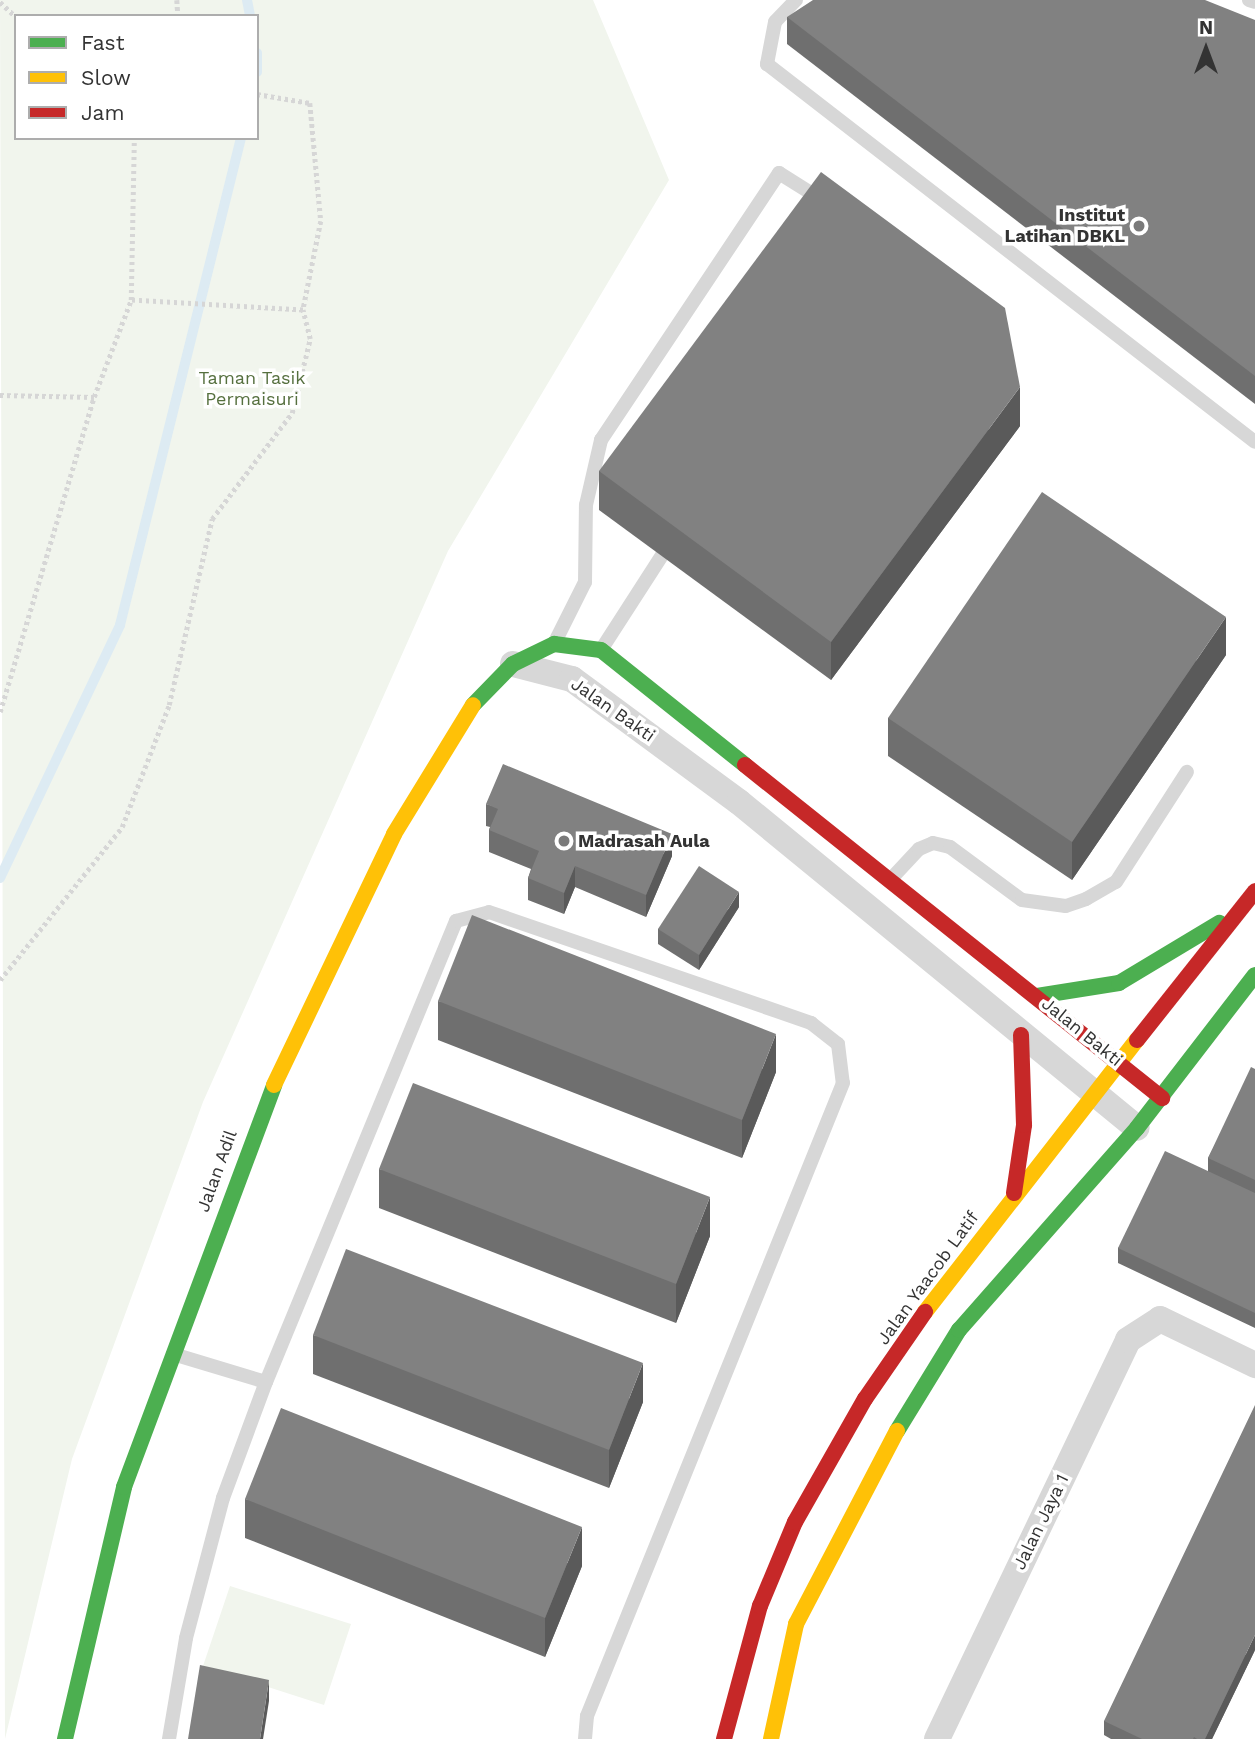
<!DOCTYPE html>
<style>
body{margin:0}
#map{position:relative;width:1255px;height:1739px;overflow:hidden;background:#fff;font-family:"Work Sans",sans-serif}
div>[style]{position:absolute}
.green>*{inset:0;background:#f1f5ed}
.stream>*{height:10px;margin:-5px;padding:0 5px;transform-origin:5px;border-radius:5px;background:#ddebf3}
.path>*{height:4.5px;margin-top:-2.25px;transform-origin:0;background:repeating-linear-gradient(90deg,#d6d6d6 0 3.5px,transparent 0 7px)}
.lane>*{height:14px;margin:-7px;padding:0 7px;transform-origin:7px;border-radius:7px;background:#d7d7d7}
.street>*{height:26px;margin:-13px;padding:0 13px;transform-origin:13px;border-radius:13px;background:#d7d7d7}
.fast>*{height:16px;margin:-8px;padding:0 8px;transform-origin:8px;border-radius:8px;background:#4caf50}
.slow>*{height:16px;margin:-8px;padding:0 8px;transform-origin:8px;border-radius:8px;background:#ffc107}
.jam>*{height:16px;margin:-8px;padding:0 8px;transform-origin:8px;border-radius:8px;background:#c62828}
.wall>*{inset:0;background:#6f6f6f}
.shaded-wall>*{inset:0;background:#5a5a5a}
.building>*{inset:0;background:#818181}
.dots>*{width:19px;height:19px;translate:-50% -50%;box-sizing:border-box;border:4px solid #fff;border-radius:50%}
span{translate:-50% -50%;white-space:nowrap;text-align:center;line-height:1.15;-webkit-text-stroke:7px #fff;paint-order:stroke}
.poi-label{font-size:18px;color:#333;font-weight:700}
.right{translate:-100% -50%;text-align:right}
.left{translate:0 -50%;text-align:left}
.park-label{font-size:18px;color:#56703f}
.street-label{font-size:18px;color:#333}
.legend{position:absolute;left:14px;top:14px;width:245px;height:126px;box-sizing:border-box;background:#fff;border:2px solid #adadad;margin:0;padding:9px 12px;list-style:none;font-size:21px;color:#333}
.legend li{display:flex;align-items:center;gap:14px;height:35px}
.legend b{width:35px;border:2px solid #adadad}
.north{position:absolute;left:1171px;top:14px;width:70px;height:70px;-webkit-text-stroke:5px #fff;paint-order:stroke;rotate:0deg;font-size:19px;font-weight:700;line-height:28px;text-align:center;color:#333}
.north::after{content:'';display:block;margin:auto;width:24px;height:32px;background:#333;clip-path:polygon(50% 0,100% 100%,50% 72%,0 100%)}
</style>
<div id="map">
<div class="green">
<i style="clip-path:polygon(evenodd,0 0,593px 0,669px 180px,448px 551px,203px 1102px,72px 1459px,5px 1739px,0 0,16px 16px,257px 16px,257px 138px,16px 138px,16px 16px)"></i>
<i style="clip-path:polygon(230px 1586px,351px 1624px,324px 1705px,203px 1666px)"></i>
</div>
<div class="stream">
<i style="left:247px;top:0;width:16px;rotate:79deg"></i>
<i style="left:257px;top:53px;width:19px;rotate:90deg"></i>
<i style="left:0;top:878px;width:280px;rotate:-64.6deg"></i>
<i style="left:120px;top:625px;width:502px;rotate:-76.05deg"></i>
</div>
<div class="path">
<i style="left:177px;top:0;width:16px;rotate:86deg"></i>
<i style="left:0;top:2px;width:22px;rotate:43deg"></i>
<i style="left:257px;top:94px;width:54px;rotate:9.6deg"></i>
<i style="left:310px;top:103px;width:119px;rotate:84.7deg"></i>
<i style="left:321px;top:221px;width:91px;rotate:101.4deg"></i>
<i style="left:0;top:395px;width:94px;rotate:1.2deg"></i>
<i style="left:0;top:712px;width:329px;rotate:-73.4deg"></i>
<i style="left:94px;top:397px;width:104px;rotate:-69.1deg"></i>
<i style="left:131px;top:300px;width:162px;rotate:-88.9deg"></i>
<i style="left:0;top:980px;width:196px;rotate:-51.4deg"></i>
<i style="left:122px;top:827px;width:131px;rotate:-68.9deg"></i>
<i style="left:169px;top:705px;width:191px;rotate:-77deg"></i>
<i style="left:212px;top:519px;width:133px;rotate:-53deg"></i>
<i style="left:292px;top:413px;width:76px;rotate:-76.3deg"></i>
<i style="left:310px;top:339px;width:30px;rotate:-104deg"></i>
<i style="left:303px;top:310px;width:172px;rotate:-176.7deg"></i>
</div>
<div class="lane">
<i style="left:796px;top:0;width:30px;rotate:134deg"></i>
<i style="left:775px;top:22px;width:43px;rotate:100.8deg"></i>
<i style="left:767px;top:64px;width:617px;rotate:37.76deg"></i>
<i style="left:1249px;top:0;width:6px;rotate:18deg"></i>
<i style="left:556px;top:640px;width:65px;rotate:-63.4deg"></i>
<i style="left:585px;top:582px;width:77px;rotate:-89.3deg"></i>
<i style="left:586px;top:505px;width:67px;rotate:-77deg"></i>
<i style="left:601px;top:440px;width:321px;rotate:-56.3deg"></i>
<i style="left:779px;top:173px;width:51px;rotate:32.1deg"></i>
<i style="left:601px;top:650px;width:131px;rotate:-57.2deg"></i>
<i style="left:890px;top:880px;width:42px;rotate:-46.9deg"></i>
<i style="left:919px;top:849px;width:15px;rotate:-23deg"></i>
<i style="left:933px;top:843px;width:17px;rotate:13deg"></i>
<i style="left:950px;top:847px;width:89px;rotate:36.4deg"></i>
<i style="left:1022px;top:900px;width:44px;rotate:7.8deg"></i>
<i style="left:1066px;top:906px;width:21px;rotate:-19deg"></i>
<i style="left:1086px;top:899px;width:34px;rotate:-30deg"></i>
<i style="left:1116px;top:882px;width:131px;rotate:-57.2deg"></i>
<i style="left:173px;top:1354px;width:97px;rotate:16.8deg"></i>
<i style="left:169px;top:1739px;width:102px;rotate:-80.4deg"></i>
<i style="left:186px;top:1638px;width:145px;rotate:-75.2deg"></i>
<i style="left:223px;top:1498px;width:124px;rotate:-69.7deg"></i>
<i style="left:266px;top:1382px;width:499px;rotate:-67.6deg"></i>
<i style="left:456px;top:921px;width:34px;rotate:-15deg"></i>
<i style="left:489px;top:912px;width:341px;rotate:19deg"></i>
<i style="left:811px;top:1023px;width:34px;rotate:38deg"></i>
<i style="left:838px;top:1044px;width:39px;rotate:83deg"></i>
<i style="left:843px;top:1083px;width:683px;rotate:112.02deg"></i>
<i style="left:587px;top:1716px;width:23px;rotate:95deg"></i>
</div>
<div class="street">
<i style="left:513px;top:664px;width:61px;rotate:14.3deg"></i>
<i style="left:572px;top:679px;width:207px;rotate:36.4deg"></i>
<i style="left:739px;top:802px;width:514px;rotate:39.32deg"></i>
<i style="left:937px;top:1739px;width:442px;rotate:-64.4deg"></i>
<i style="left:1128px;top:1340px;width:38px;rotate:-33deg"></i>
<i style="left:1160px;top:1319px;width:106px;rotate:25.8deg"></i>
</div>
<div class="fast">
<i style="left:473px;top:705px;width:57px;rotate:-45.7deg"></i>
<i style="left:513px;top:664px;width:46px;rotate:-26deg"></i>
<i style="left:554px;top:644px;width:47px;rotate:7.3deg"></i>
<i style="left:601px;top:650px;width:184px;rotate:38.6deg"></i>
<i style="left:1037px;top:996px;width:83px;rotate:-9deg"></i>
<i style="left:1119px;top:983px;width:117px;rotate:-31deg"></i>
<i style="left:897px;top:1431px;width:119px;rotate:-58.5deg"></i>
<i style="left:959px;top:1330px;width:269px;rotate:-48.6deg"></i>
<i style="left:1137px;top:1128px;width:193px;rotate:-52.4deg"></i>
<i style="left:65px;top:1739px;width:259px;rotate:-76.8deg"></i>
<i style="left:124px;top:1487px;width:429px;rotate:-69.5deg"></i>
</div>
<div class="slow">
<i style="left:274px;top:1085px;width:278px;rotate:-64.4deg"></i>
<i style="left:394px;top:834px;width:151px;rotate:-58.5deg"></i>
<i style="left:925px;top:1312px;width:345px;rotate:-52.1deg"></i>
<i style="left:771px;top:1739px;width:118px;rotate:-77.7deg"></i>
<i style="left:796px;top:1624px;width:218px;rotate:-62.4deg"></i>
</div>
<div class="jam">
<i style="left:745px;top:765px;width:534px;rotate:38.61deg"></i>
<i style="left:1137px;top:1040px;width:190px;rotate:-51.6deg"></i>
<i style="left:1014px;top:1193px;width:69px;rotate:-81.6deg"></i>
<i style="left:1024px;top:1125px;width:90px;rotate:-91.9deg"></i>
<i style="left:724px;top:1739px;width:138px;rotate:-74.9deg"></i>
<i style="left:760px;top:1606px;width:91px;rotate:-67.4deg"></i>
<i style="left:795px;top:1522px;width:142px;rotate:-60.4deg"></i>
<i style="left:865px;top:1399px;width:106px;rotate:-55.4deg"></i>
</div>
<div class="wall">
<i style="clip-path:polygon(787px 17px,1255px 20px,1255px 404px,787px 44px)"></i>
<i style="clip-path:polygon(1020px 426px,831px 680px,599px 510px,599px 471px)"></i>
<i style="clip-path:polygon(1226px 655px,1072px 880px,888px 756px,888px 718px)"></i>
<i style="clip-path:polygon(486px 804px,672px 856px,646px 917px,575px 887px,564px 914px,528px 900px,528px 878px,531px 869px,489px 852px,489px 830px,490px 827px,486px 826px)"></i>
<i style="clip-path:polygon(739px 907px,699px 970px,658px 944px,658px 929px)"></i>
<i style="clip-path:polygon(438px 1001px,776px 1072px,742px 1158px,438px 1040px)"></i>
<i style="clip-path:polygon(1255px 1069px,1255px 1328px,1118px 1263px,1118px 1248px,1208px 1171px,1208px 1158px)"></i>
<i style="clip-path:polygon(379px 1169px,710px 1236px,676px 1323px,379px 1208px)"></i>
<i style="clip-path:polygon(313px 1335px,643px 1402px,609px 1488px,313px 1374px)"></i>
<i style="clip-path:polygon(245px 1499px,582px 1566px,545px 1657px,245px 1538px)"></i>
<i style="clip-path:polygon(1255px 1650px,1212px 1739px,1111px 1739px,1104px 1735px,1104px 1721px)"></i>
</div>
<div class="shaded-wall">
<i style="clip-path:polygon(1020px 387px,1020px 426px,831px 680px,831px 642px)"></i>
<i style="clip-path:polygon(1226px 617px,1226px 655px,1072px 880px,1072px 842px)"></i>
<i style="clip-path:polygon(672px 834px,672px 856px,646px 917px,646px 895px)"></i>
<i style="clip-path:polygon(575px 866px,575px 887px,564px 914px,564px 893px)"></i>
<i style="clip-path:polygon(739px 892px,739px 907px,699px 970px,699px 955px)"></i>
<i style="clip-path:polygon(776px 1034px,776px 1072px,742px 1158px,742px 1120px)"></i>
<i style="clip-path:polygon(710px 1197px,710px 1236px,676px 1323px,676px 1284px)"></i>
<i style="clip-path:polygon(643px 1363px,643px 1402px,609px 1488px,609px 1450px)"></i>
<i style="clip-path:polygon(582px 1527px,582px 1566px,545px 1657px,545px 1618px)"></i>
<i style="clip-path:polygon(1255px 1635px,1255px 1650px,1212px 1739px,1205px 1739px)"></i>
<i style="clip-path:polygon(269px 1680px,269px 1701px,263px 1739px,260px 1739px)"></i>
</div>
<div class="building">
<i style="clip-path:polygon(813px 0,1205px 0,1255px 20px,1255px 376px,787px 17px)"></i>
<i style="clip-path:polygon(821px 172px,1005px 308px,1020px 387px,831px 642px,599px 471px)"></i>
<i style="clip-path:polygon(1042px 492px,1226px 617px,1072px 842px,888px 718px)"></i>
<i style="clip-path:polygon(503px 764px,672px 834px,646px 895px,575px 866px,564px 893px,528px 878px,539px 851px,489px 830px,498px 809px,486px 804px)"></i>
<i style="clip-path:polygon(699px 866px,739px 892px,699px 955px,658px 929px)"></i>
<i style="clip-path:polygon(472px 915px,776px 1034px,742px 1120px,438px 1001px)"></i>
<i style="clip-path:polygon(1251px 1067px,1255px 1069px,1255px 1180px,1208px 1158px)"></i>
<i style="clip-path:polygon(413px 1083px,710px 1197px,676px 1284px,379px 1169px)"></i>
<i style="clip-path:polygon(1165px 1151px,1255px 1193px,1255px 1313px,1118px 1248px)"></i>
<i style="clip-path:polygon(346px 1249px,643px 1363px,609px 1450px,313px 1335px)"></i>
<i style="clip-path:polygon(1255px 1405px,1255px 1635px,1205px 1739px,1197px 1739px,1194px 1737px,1193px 1739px,1142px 1739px,1104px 1721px)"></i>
<i style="clip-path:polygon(281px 1408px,582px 1527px,545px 1618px,245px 1499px)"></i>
<i style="clip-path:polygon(200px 1665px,269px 1680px,260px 1739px,188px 1739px)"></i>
</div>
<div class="dots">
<i style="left:1139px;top:226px;background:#7a7a7a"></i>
<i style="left:564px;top:841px;background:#7a7a7a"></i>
</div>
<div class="poi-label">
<span class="right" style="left:1125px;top:226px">Institut<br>Latihan DBKL</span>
<span class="left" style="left:578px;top:841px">Madrasah Aula</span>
</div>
<div class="park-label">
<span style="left:252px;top:389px">Taman Tasik<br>Permaisuri</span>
</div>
<div class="street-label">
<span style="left:613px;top:710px;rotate:35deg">Jalan Bakti</span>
<span style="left:1082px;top:1032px;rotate:39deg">Jalan Bakti</span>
<span style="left:217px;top:1171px;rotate:-70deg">Jalan Adil</span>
<span style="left:928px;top:1278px;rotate:-54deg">Jalan Yaacob Latif</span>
<span style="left:1041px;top:1522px;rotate:-64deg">Jalan Jaya 1</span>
</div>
<ul class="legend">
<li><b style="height:9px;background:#4caf50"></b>Fast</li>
<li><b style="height:9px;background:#ffc107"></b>Slow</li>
<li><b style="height:9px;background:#c62828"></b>Jam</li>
</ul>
<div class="north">N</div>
</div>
